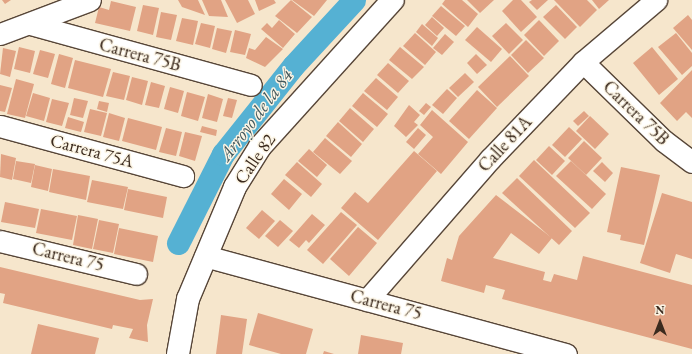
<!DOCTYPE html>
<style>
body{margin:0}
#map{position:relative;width:692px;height:354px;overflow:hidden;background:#f6e6cc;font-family:"EB Garamond",serif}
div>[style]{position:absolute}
.canal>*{height:23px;margin:-11.5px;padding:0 11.5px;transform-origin:11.5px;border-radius:11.5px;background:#55b1d3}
.building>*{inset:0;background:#e1a384}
.roads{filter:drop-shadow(1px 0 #574638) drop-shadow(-1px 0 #574638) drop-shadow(0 1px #574638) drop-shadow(0 -1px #574638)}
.street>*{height:21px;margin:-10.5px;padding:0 10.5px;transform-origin:10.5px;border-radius:10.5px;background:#fff}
.secondary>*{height:22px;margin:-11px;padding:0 11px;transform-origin:11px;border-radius:11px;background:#fff}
span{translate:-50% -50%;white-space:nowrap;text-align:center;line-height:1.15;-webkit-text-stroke:3px #fcf5e5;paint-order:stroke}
.street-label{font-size:18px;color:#3b2a1e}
.water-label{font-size:19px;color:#44595d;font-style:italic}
.north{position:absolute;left:640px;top:302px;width:40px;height:40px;-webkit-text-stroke:3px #fcf5e5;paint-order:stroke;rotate:0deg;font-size:11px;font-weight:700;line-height:16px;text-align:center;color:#3b2a1e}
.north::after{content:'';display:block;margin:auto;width:14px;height:18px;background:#3b2a1e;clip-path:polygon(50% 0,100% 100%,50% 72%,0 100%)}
</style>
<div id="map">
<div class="canal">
<i style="left:178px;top:243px;width:100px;rotate:-63.2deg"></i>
<i style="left:223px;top:154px;width:112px;rotate:-51.5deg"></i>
<i style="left:293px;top:66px;width:90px;rotate:-47.3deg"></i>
</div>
<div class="building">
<i style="clip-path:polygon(2px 0,11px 0,5px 4px)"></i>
<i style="clip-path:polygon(178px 0,198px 0,205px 15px,182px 7px)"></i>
<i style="clip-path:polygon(202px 0,221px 0,228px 17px,209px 16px)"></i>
<i style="clip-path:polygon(225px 0,248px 0,255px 14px,237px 23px)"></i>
<i style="clip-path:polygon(255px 0,274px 0,276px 3px,259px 11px)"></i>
<i style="clip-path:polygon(291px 0,312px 17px,297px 33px,275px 16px)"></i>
<i style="clip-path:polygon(292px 0,327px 0,314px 16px)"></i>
<i style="clip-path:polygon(445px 0,462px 0,478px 14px,468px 27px,442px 4px)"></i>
<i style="clip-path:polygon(467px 0,494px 0,480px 13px)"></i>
<i style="clip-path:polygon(513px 0,521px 0,537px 17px,521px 32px,502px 11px)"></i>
<i style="clip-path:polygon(532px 0,548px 0,537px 10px,529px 2px)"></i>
<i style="clip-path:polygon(554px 0,587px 0,597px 10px,580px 27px)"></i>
<i style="clip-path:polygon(592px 0,609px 0,599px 9px)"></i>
<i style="clip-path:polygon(111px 1px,136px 7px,130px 31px,95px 23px,99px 7px,109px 10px)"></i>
<i style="clip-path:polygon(143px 5px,159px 8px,153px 35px,137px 31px)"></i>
<i style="clip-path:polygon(556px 5px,577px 27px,565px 39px,543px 17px)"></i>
<i style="clip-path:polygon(441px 6px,465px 26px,456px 36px,432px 16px)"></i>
<i style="clip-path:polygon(161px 12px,177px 15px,171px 40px,156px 37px)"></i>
<i style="clip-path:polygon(688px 15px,692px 20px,692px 50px,673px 28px)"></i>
<i style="clip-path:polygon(432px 17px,444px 28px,437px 36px,425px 25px)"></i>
<i style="clip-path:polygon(182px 18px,198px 21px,193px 45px,176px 41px)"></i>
<i style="clip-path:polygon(279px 20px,295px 34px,283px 48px,261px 29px,267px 23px,272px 28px)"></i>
<i style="clip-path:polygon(539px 20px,559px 41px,544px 56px,524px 35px)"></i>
<i style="clip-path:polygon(201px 23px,215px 26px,210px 48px,195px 44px)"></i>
<i style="clip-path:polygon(506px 23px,523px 40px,509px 54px,492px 36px)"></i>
<i style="clip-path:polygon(422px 24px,438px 38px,432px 46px,416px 32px)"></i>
<i style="clip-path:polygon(477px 27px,502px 49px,491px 62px,465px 40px)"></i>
<i style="clip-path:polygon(217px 28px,232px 31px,226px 53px,212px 49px)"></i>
<i style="clip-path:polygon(235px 30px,251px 34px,245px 55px,230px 52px)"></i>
<i style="clip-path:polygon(415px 33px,436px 52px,425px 65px,403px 46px)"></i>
<i style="clip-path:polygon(676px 33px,692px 53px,692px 66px,682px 75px,658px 47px)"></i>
<i style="clip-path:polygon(445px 34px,454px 42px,442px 55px,433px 48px)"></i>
<i style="clip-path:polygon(266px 37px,283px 49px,265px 67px,246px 58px,249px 48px,255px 50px)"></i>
<i style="clip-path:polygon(526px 40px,544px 58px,528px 73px,511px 55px)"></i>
<i style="clip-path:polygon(19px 47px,35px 51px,30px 73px,14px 69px)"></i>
<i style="clip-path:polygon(400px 47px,424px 67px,412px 79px,389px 60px)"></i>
<i style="clip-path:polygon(652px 47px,678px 79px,659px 95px,633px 63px)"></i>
<i style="clip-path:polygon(3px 48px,16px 51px,10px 77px,0 74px)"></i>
<i style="clip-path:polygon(40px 50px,55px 54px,48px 78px,33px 74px)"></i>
<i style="clip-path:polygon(59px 54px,73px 58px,65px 88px,51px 84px)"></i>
<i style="clip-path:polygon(476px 54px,487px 65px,477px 74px,467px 63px)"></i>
<i style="clip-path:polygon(510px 56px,529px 76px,497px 107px,478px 87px)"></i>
<i style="clip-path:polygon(75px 60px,111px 69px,103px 97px,68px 88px)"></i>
<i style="clip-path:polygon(388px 63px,409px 81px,398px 93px,377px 75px)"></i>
<i style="clip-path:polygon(692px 70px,692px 118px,686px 112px,677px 121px,660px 103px)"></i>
<i style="clip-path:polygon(113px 72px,130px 76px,124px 100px,106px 96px)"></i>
<i style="clip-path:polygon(465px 73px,474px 82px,458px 97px,449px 88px)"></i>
<i style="clip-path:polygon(132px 77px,148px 81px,142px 105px,126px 100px)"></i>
<i style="clip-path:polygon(376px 78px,398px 97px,387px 110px,364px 91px)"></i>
<i style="clip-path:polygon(16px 79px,34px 84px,25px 118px,7px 114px)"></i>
<i style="clip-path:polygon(151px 82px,165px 86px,159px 108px,145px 105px)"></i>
<i style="clip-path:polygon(0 85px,12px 88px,5px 112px,0 111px)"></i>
<i style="clip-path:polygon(170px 87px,184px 91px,178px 113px,164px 109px)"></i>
<i style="clip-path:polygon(447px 89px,457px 98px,443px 114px,432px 105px)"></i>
<i style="clip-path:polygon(477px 90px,497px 108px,469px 139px,449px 121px)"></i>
<i style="clip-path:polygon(187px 92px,205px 97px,198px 121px,181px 116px)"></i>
<i style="clip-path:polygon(33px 93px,50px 98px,44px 121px,26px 116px)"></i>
<i style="clip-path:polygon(363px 93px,388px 114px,377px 127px,352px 106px)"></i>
<i style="clip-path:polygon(208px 94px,223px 99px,217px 122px,202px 118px)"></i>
<i style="clip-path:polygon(74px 98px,88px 101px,83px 118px,70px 115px)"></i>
<i style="clip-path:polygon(228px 98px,237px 100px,232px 118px,223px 116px)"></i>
<i style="clip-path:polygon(52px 99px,69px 103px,62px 126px,46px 122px)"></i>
<i style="clip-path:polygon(99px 101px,109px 103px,107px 112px,97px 109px)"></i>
<i style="clip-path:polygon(426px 103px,431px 107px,424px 115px,419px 111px)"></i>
<i style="clip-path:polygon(409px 105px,420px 115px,414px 122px,418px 125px,406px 137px,394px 126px)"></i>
<i style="clip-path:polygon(350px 108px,374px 129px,363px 142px,339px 121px)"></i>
<i style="clip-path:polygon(90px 109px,107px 113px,101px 136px,84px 132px)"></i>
<i style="clip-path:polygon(432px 110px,468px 142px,441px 174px,418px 154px,433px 137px,420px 125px)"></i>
<i style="clip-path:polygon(584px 111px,589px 116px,578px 126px,573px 121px)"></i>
<i style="clip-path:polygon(109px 113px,125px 118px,119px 141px,103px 137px)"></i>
<i style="clip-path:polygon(590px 116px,609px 134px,595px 149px,576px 131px)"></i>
<i style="clip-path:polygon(68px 117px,84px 122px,81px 132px,65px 128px)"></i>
<i style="clip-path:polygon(128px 118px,162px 127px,156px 150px,122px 141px)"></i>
<i style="clip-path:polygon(338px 122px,362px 144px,351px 157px,326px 136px)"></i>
<i style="clip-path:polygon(202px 126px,217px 130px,216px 136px,200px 132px)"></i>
<i style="clip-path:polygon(569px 127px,582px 139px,565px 157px,552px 145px)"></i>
<i style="clip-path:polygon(166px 128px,182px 132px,176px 156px,159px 152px)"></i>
<i style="clip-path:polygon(418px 128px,426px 135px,414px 149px,406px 142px)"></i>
<i style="clip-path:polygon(185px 132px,202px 136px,195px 161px,179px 156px)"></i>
<i style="clip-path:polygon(325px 138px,352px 161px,340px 174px,313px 152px)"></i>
<i style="clip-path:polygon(584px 141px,602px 158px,586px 175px,568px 158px)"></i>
<i style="clip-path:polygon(549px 146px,565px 161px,552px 175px,536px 160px)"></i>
<i style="clip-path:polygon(309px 149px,327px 165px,317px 177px,298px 161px)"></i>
<i style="clip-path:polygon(414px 151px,437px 171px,378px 240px,341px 208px,355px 192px,368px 203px)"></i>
<i style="clip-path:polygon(1px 154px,16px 158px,12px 180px,0 177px)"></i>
<i style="clip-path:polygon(534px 160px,590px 213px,575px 228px,519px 176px)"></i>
<i style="clip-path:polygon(16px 161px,35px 164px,31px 183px,13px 179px)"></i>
<i style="clip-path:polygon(571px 161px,606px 194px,592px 209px,556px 176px)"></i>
<i style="clip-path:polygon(297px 162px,322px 184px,311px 197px,285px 175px)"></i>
<i style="clip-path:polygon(602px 162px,613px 173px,605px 182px,593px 171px)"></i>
<i style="clip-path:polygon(35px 165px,52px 169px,48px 191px,31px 187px)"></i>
<i style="clip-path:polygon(621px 167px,660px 175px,644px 245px,620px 240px,621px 235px,607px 232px)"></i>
<i style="clip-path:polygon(53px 169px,90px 176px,86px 200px,49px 192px)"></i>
<i style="clip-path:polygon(517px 178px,572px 231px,559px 245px,502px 193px)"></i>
<i style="clip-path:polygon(284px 179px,302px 194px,289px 210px,271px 194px)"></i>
<i style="clip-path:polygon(92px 180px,128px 187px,123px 209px,87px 202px)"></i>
<i style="clip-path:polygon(128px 189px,167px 197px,163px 218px,124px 210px)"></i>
<i style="clip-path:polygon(662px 193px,692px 202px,692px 259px,676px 254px,670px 273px,640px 263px)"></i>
<i style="clip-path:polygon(496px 195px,552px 238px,539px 254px,511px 233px,493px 258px,545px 272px,543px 280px,551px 282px,554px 274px,577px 280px,583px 256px,692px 285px,692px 349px,502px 299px,505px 290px,486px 285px,484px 293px,441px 281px,447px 258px,452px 260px,459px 236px)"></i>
<i style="clip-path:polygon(5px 202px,39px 209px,35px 228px,1px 222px)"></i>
<i style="clip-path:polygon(41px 209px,77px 216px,72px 240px,36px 233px)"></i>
<i style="clip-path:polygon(262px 210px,275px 221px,259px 239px,246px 228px)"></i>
<i style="clip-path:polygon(341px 212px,357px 225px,323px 264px,307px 250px)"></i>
<i style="clip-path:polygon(312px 214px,325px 225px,309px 243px,306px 240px,299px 248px,289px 240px)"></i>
<i style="clip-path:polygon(78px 215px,98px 219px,92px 249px,73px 245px)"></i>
<i style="clip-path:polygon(99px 220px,119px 224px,113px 253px,93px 249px)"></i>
<i style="clip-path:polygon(280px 220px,293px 231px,278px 247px,265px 236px)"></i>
<i style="clip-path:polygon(358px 227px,377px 243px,349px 276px,330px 259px)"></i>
<i style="clip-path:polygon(119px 228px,158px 236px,153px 262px,114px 254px)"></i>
<i style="clip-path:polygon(0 267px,140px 300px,153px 299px,147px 325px,148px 342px,129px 338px,133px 329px,113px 325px,112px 329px,3px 303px,5px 294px,0 293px)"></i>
<i style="clip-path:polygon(258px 313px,313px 329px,306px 354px,281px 354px,249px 345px)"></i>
<i style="clip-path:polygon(221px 315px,247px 319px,242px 354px,216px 354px)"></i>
<i style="clip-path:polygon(38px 324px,99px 338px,95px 354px,31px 354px)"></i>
<i style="clip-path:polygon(361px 335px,403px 343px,401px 354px,358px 354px)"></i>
<i style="clip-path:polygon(324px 351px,334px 354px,323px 354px)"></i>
</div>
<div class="roads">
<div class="street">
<i style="left:30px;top:24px;width:229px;rotate:15.4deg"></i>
<i style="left:0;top:34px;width:96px;rotate:-20.7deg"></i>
<i style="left:583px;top:62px;width:113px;rotate:44.3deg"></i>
<i style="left:664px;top:141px;width:35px;rotate:37deg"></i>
<i style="left:0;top:126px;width:190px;rotate:15.3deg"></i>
<i style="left:0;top:241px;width:140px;rotate:13.6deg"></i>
<i style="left:205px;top:256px;width:374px;rotate:15.2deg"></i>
<i style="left:367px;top:300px;width:187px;rotate:-48.9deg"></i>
<i style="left:490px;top:159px;width:134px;rotate:-46.2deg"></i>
<i style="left:583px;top:62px;width:96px;rotate:-40.3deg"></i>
</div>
<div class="secondary">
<i style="left:178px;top:354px;width:56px;rotate:-79.7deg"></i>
<i style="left:188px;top:299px;width:121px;rotate:-67.2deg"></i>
<i style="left:235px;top:187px;width:47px;rotate:-58deg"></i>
<i style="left:260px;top:147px;width:198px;rotate:-47.9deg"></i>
</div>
</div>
<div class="street-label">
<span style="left:140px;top:55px;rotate:15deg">Carrera 75B</span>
<span style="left:636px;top:113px;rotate:44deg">Carrera 75B</span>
<span style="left:505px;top:144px;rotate:-47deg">Calle 81A</span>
<span style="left:92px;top:151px;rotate:15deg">Carrera 75A</span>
<span style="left:255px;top:159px;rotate:-55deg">Calle 82</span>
<span style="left:68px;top:257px;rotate:14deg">Carrera 75</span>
<span style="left:386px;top:305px;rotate:15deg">Carrera 75</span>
</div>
<div class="water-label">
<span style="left:256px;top:115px;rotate:-53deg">Arroyo de la 84</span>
</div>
<div class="north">N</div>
</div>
